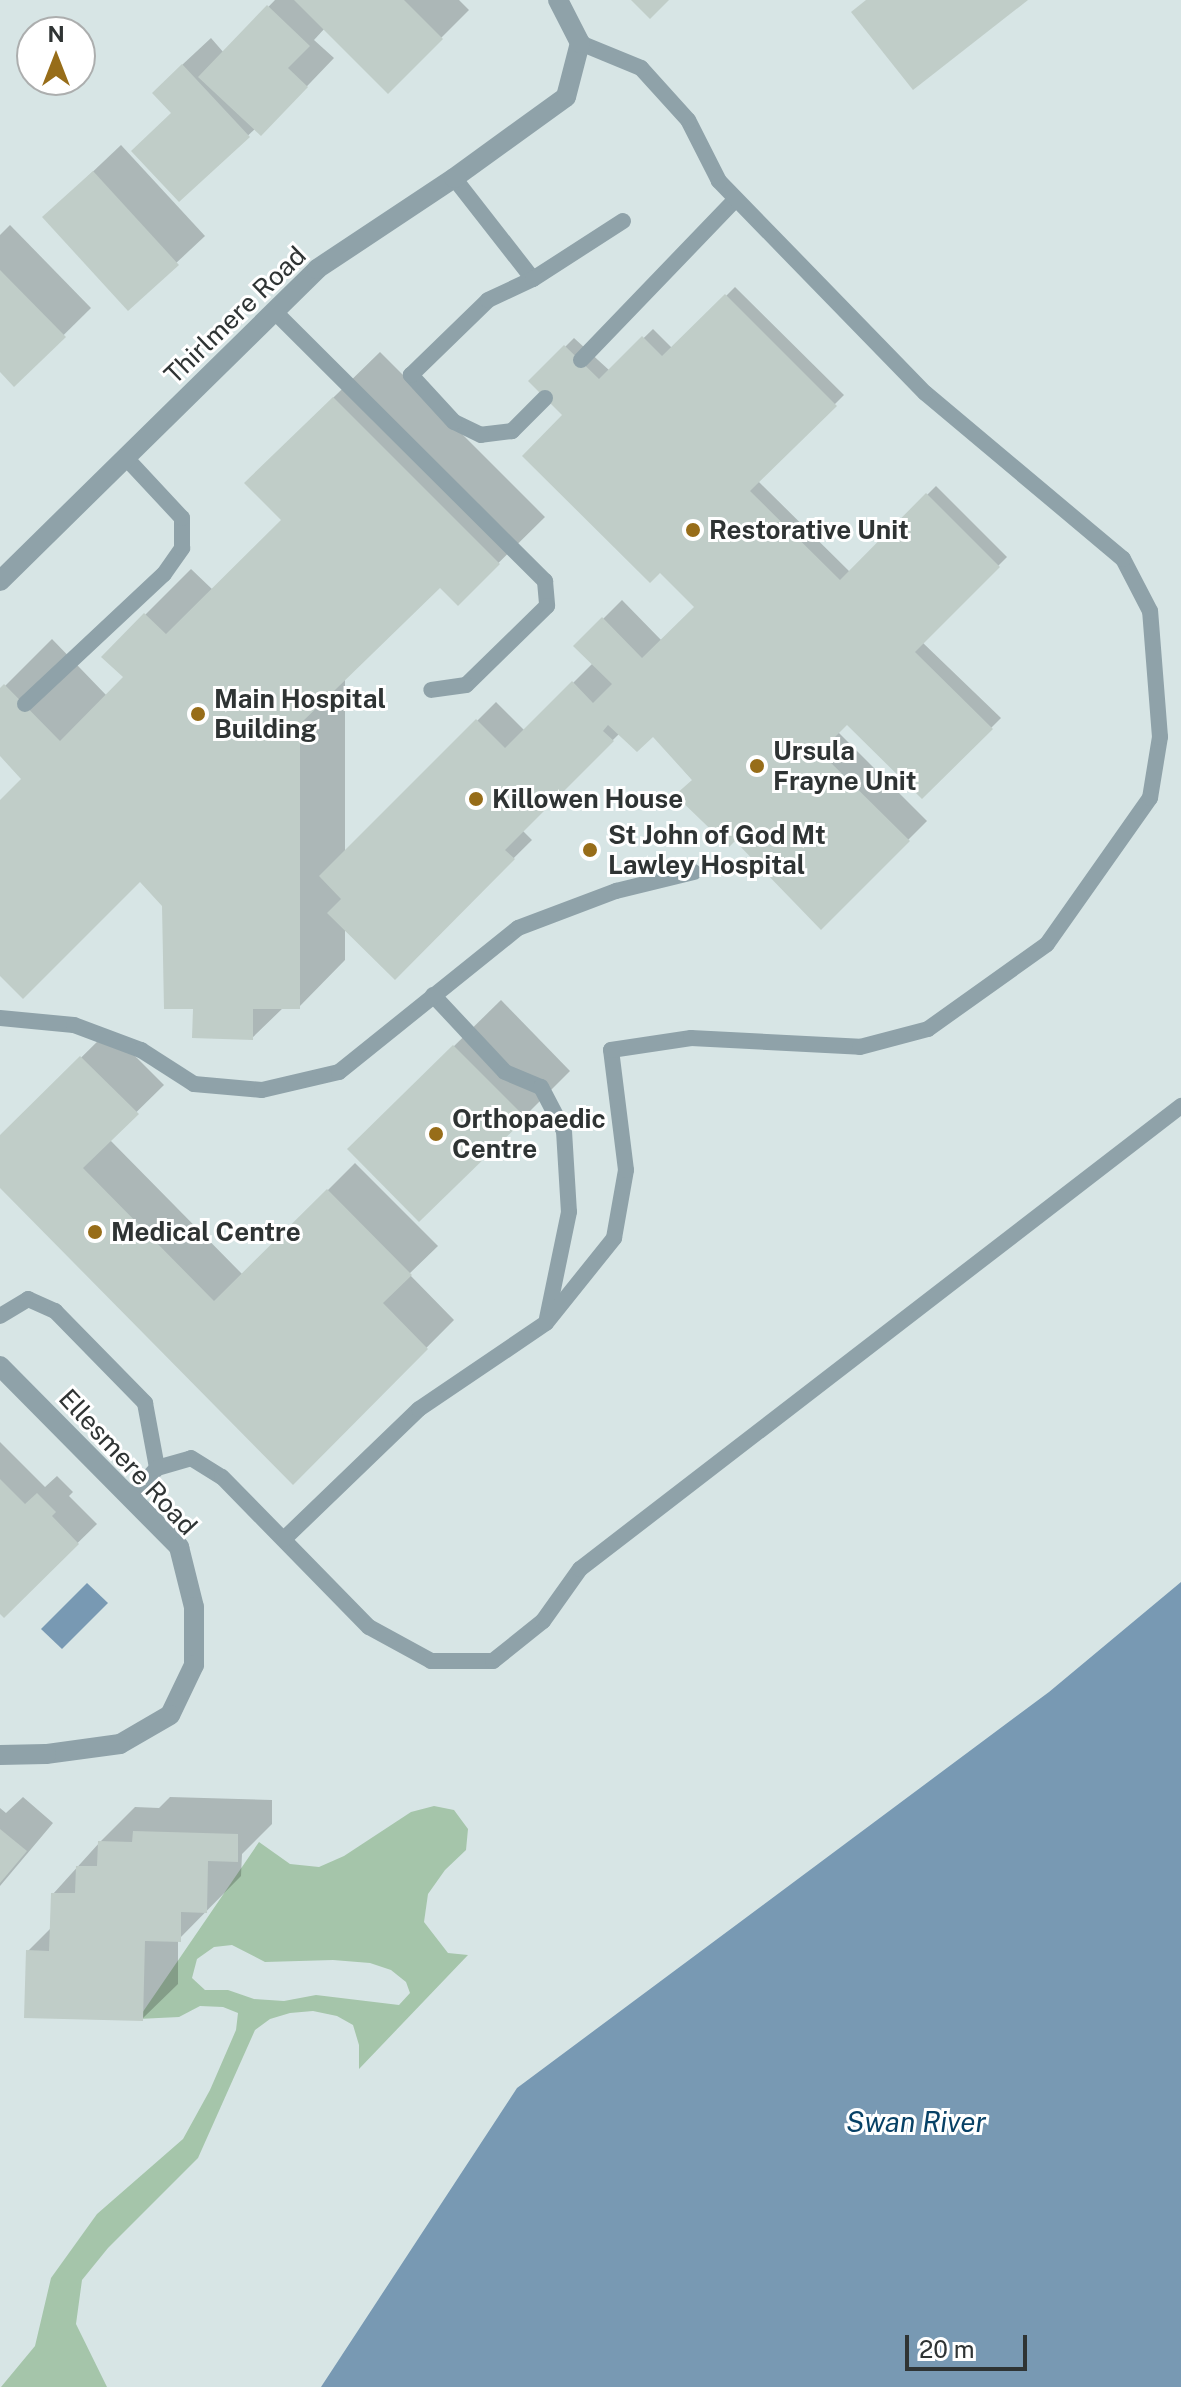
<!DOCTYPE html>
<style>
body{margin:0}
#map{position:relative;width:1181px;height:2387px;overflow:hidden;background:#d7e5e5;font-family:"Public Sans",sans-serif}
div>[style]{position:absolute}
.green>*{inset:0;background:#a5c5aa}
.water>*{inset:0;background:#7899b3}
.shadow>*{inset:0;background:#0003}
.building>*{inset:0;background:#c0cdc8}
.service>*{height:16px;margin:-8px;padding:0 8px;transform-origin:8px;border-radius:8px;background:#8fa2a9}
.minor>*{height:20px;margin:-10px;padding:0 10px;transform-origin:10px;border-radius:10px;background:#8fa2a9}
.dots>*{width:22px;height:22px;translate:-50% -50%;box-sizing:border-box;border:4px solid #fff;border-radius:50%}
span{translate:-50% -50%;white-space:nowrap;text-align:center;line-height:1.15;-webkit-text-stroke:6px #fff;paint-order:stroke}
.street-label{font-size:26px;color:#2f3434}
.poi-label{font-size:26px;color:#2f3434;font-weight:700}
.left{translate:0 -50%;text-align:left}
.water-label{font-size:28px;color:#074166;font-style:italic}
.north{position:absolute;left:16px;top:16px;width:80px;height:80px;box-sizing:border-box;background:#fff;border:2px solid #acaeae;border-radius:50%;rotate:0deg;font-size:22px;font-weight:700;line-height:32px;text-align:center;color:#2f3434}
.north::after{content:'';display:block;margin:auto;width:28px;height:36px;background:#976d19;clip-path:polygon(50% 0,100% 100%,50% 72%,0 100%)}
.scale{position:absolute;left:905px;top:2335px;width:122px;height:36px;box-sizing:border-box;border:4px solid #2f3434;border-top:0;padding-left:10px;font-size:24px;line-height:28px;white-space:nowrap;color:#2f3434;-webkit-text-stroke:6px #fff;paint-order:stroke}
</style>
<div id="map">
<div class="green">
<i style="clip-path:polygon(evenodd,434px 1806px,454px 1810px,468px 1829px,466px 1850px,445px 1870px,428px 1894px,424px 1922px,448px 1953px,468px 1955px,359px 2069px,359px 2045px,353px 2025px,337px 2016px,313px 2011px,290px 2013px,270px 2019px,255px 2030px,198px 2158px,108px 2248px,82px 2280px,76px 2324px,107px 2387px,1px 2387px,35px 2346px,51px 2278px,97px 2214px,183px 2139px,210px 2090px,236px 2030px,238px 2013px,223px 2007px,200px 2006px,179px 2017px,138px 2019px,259px 1842px,290px 1864px,319px 1867px,344px 1856px,411px 1812px,434px 1806px,232px 1945px,265px 1962px,333px 1960px,370px 1963px,391px 1970px,406px 1982px,410px 1993px,399px 2005px,316px 1995px,284px 2001px,254px 1999px,228px 1990px,205px 1990px,192px 1978px,197px 1959px,214px 1947px,232px 1945px)"></i>
</div>
<div class="water">
<i style="clip-path:polygon(1181px 1582px,1181px 2387px,321px 2387px,517px 2088px,1049px 1692px)"></i>
<i style="clip-path:polygon(87px 1583px,108px 1603px,62px 1649px,41px 1629px)"></i>
</div>
<div class="shadow">
<i style="clip-path:polygon(275px 0,459px 0,469px 10px,388px 91px,325px 28px,314px 40px,334px 58px,288px 106px,256px 128px,180px 199px,173px 112px,182px 65px,211px 38px,224px 53px)"></i>
<i style="clip-path:polygon(121px 145px,205px 236px,128px 308px,45px 217px)"></i>
<i style="clip-path:polygon(10px 225px,91px 308px,14px 384px,0 369px,0 235px)"></i>
<i style="clip-path:polygon(735px 287px,844px 395px,758px 481px,850px 572px,936px 486px,1007px 557px,922px 642px,1001px 718px,922px 797px,847px 722px,837px 731px,927px 821px,821px 927px,653px 735px,620px 733px,522px 830px,532px 840px,394px 977px,345px 928px,345px 960px,299px 1007px,284px 1007px,252px 1038px,195px 1007px,164px 905px,140px 880px,0 973px,0 803px,24px 779px,0 754px,0 691px,52px 639px,107px 696px,126px 677px,145px 615px,191px 569px,213px 590px,283px 520px,293px 437px,380px 352px,545px 517px,458px 603px,440px 585px,345px 677px,345px 853px,496px 702px,525px 731px,593px 663px,576px 646px,622px 600px,662px 641px,697px 606px,565px 415px,531px 381px,574px 338px,610px 371px,653px 329px,673px 349px)"></i>
<i style="clip-path:polygon(501px 1000px,570px 1071px,524px 1117px,396px 1103px)"></i>
<i style="clip-path:polygon(109px 1030px,164px 1085px,109px 1139px,243px 1275px,355px 1163px,438px 1246px,409px 1274px,454px 1320px,293px 1482px,0 1186px,0 1138px)"></i>
<i style="clip-path:polygon(0 1442px,45px 1487px,57px 1476px,73px 1492px,69px 1496px,97px 1524px,4px 1615px,0 1611px)"></i>
<i style="clip-path:polygon(23px 1797px,53px 1823px,0 1886px,0 1808px,6px 1813px)"></i>
<i style="clip-path:polygon(170px 1797px,272px 1800px,272px 1824px,242px 1854px,241px 1876px,178px 1940px,178px 1984px,142px 2019px,28px 1951px,52px 1927px,53px 1894px,100px 1842px,135px 1807px,159px 1808px)"></i>
</div>
<div class="building">
<i style="clip-path:polygon(294px 0,404px 0,443px 39px,388px 94px)"></i>
<i style="clip-path:polygon(631px 0,669px 0,650px 19px)"></i>
<i style="clip-path:polygon(866px 0,1028px 0,913px 90px,851px 12px)"></i>
<i style="clip-path:polygon(267px 5px,310px 46px,288px 68px,308px 87px,261px 136px,198px 77px)"></i>
<i style="clip-path:polygon(182px 64px,250px 137px,179px 202px,131px 151px,171px 113px,152px 93px)"></i>
<i style="clip-path:polygon(93px 171px,179px 265px,128px 311px,42px 217px)"></i>
<i style="clip-path:polygon(0 270px,66px 337px,14px 387px,0 372px)"></i>
<i style="clip-path:polygon(725px 294px,837px 406px,750px 491px,840px 580px,926px 493px,1000px 567px,915px 652px,993px 729px,922px 799px,847px 725px,820px 752px,910px 841px,821px 930px,735px 841px,729px 847px,675px 795px,692px 780px,653px 737px,637px 752px,608px 725px,603px 731px,614px 741px,505px 850px,515px 859px,395px 980px,327px 913px,341px 899px,319px 876px,476px 719px,505px 748px,572px 681px,593px 703px,612px 684px,573px 646px,602px 617px,642px 658px,694px 607px,660px 573px,650px 583px,522px 456px,562px 415px,528px 381px,564px 345px,599px 379px,642px 336px,662px 356px)"></i>
<i style="clip-path:polygon(333px 397px,500px 564px,458px 606px,440px 588px,300px 724px,300px 1009px,253px 1009px,253px 1040px,192px 1038px,193px 1009px,164px 1009px,162px 906px,140px 882px,23px 999px,0 976px,0 800px,21px 779px,0 756px,0 688px,4px 684px,60px 741px,123px 677px,101px 657px,144px 613px,166px 634px,281px 520px,244px 483px)"></i>
<i style="clip-path:polygon(453px 1045px,526px 1118px,419px 1222px,347px 1149px)"></i>
<i style="clip-path:polygon(80px 1056px,139px 1114px,83px 1168px,214px 1301px,327px 1189px,412px 1275px,383px 1303px,428px 1349px,293px 1485px,0 1188px,0 1135px)"></i>
<i style="clip-path:polygon(0 1479px,25px 1504px,37px 1493px,56px 1512px,52px 1516px,79px 1544px,4px 1618px,0 1614px)"></i>
<i style="clip-path:polygon(0 1829px,27px 1851px,0 1883px)"></i>
<i style="clip-path:polygon(133px 1831px,238px 1834px,238px 1862px,208px 1861px,207px 1913px,181px 1912px,181px 1942px,145px 1941px,143px 2021px,24px 2018px,26px 1950px,49px 1951px,51px 1893px,75px 1893px,76px 1866px,97px 1866px,98px 1841px,132px 1842px)"></i>
</div>
<div class="service">
<i style="left:454px;top:178px;width:128px;rotate:52deg"></i>
<i style="left:274px;top:311px;width:383px;rotate:44.9deg"></i>
<i style="left:545px;top:581px;width:25px;rotate:85deg"></i>
<i style="left:547px;top:606px;width:113px;rotate:135.7deg"></i>
<i style="left:466px;top:685px;width:35px;rotate:172deg"></i>
<i style="left:581px;top:360px;width:223px;rotate:-46.1deg"></i>
<i style="left:545px;top:398px;width:47px;rotate:135deg"></i>
<i style="left:512px;top:431px;width:31px;rotate:173deg"></i>
<i style="left:481px;top:435px;width:30px;rotate:-154deg"></i>
<i style="left:454px;top:422px;width:64px;rotate:-132.5deg"></i>
<i style="left:411px;top:375px;width:107px;rotate:-44.2deg"></i>
<i style="left:488px;top:300px;width:50px;rotate:-25deg"></i>
<i style="left:533px;top:279px;width:107px;rotate:-32.8deg"></i>
<i style="left:25px;top:704px;width:190px;rotate:-43.1deg"></i>
<i style="left:164px;top:574px;width:32px;rotate:-55deg"></i>
<i style="left:182px;top:548px;width:30px;rotate:-90deg"></i>
<i style="left:182px;top:518px;width:82px;rotate:-133deg"></i>
<i style="left:433px;top:995px;width:105px;rotate:46.9deg"></i>
<i style="left:505px;top:1072px;width:39px;rotate:23deg"></i>
<i style="left:541px;top:1087px;width:50px;rotate:62.4deg"></i>
<i style="left:564px;top:1131px;width:81px;rotate:86.5deg"></i>
<i style="left:569px;top:1212px;width:108px;rotate:101.7deg"></i>
<i style="left:0;top:1018px;width:74px;rotate:5.4deg"></i>
<i style="left:74px;top:1025px;width:72px;rotate:20.5deg"></i>
<i style="left:141px;top:1050px;width:63px;rotate:32.7deg"></i>
<i style="left:194px;top:1084px;width:68px;rotate:5deg"></i>
<i style="left:262px;top:1090px;width:79px;rotate:-13.2deg"></i>
<i style="left:339px;top:1072px;width:230px;rotate:-38.8deg"></i>
<i style="left:518px;top:928px;width:105px;rotate:-20.7deg"></i>
<i style="left:616px;top:891px;width:80px;rotate:-13.7deg"></i>
<i style="left:0;top:1316px;width:33px;rotate:-31deg"></i>
<i style="left:28px;top:1299px;width:30px;rotate:24deg"></i>
<i style="left:55px;top:1311px;width:129px;rotate:45.6deg"></i>
<i style="left:145px;top:1403px;width:66px;rotate:79.5deg"></i>
<i style="left:130px;top:1498px;width:40px;rotate:-48deg"></i>
<i style="left:157px;top:1468px;width:35px;rotate:-16deg"></i>
<i style="left:191px;top:1458px;width:36px;rotate:32deg"></i>
<i style="left:222px;top:1477px;width:210px;rotate:45.6deg"></i>
<i style="left:369px;top:1627px;width:71px;rotate:28.7deg"></i>
<i style="left:431px;top:1661px;width:62px"></i>
<i style="left:493px;top:1661px;width:64px;rotate:-38.7deg"></i>
<i style="left:543px;top:1621px;width:64px;rotate:-54.6deg"></i>
<i style="left:580px;top:1569px;width:759px;rotate:-37.61deg"></i>
<i style="left:284px;top:1539px;width:187px;rotate:-43.9deg"></i>
<i style="left:419px;top:1409px;width:153px;rotate:-34.1deg"></i>
<i style="left:546px;top:1323px;width:109px;rotate:-51.3deg"></i>
<i style="left:614px;top:1238px;width:69px;rotate:-80deg"></i>
<i style="left:626px;top:1170px;width:121px;rotate:-97.1deg"></i>
<i style="left:611px;top:1050px;width:81px;rotate:-8.5deg"></i>
<i style="left:691px;top:1038px;width:169px;rotate:3deg"></i>
<i style="left:860px;top:1047px;width:70px;rotate:-14.8deg"></i>
<i style="left:928px;top:1029px;width:146px;rotate:-35.5deg"></i>
<i style="left:1047px;top:944px;width:179px;rotate:-54.8deg"></i>
<i style="left:1150px;top:798px;width:62px;rotate:-80.7deg"></i>
<i style="left:1160px;top:737px;width:126px;rotate:-94.5deg"></i>
<i style="left:1150px;top:611px;width:59px;rotate:-117.4deg"></i>
<i style="left:1123px;top:559px;width:258px;rotate:-140deg"></i>
<i style="left:925px;top:393px;width:296px;rotate:-134.2deg"></i>
<i style="left:719px;top:181px;width:68px;rotate:-116.9deg"></i>
<i style="left:688px;top:120px;width:70px;rotate:-132.1deg"></i>
<i style="left:641px;top:68px;width:66px;rotate:-157.7deg"></i>
</div>
<div class="minor">
<i style="left:0;top:581px;width:445px;rotate:-44.5deg"></i>
<i style="left:317px;top:269px;width:164px;rotate:-33.6deg"></i>
<i style="left:454px;top:178px;width:138px;rotate:-35.9deg"></i>
<i style="left:566px;top:97px;width:56px;rotate:-75.5deg"></i>
<i style="left:580px;top:43px;width:48px;rotate:-117.1deg"></i>
<i style="left:0;top:1366px;width:255px;rotate:45.3deg"></i>
<i style="left:179px;top:1547px;width:62px;rotate:76deg"></i>
<i style="left:194px;top:1607px;width:58px;rotate:90deg"></i>
<i style="left:194px;top:1665px;width:55px;rotate:115.6deg"></i>
<i style="left:170px;top:1715px;width:58px;rotate:149.9deg"></i>
<i style="left:120px;top:1744px;width:75px;rotate:172.3deg"></i>
<i style="left:46px;top:1754px;width:46px;rotate:178.8deg"></i>
</div>
<div class="dots">
<i style="left:693px;top:530px;background:#976d19"></i>
<i style="left:198px;top:714px;background:#976d19"></i>
<i style="left:757px;top:766px;background:#976d19"></i>
<i style="left:476px;top:799px;background:#976d19"></i>
<i style="left:590px;top:850px;background:#976d19"></i>
<i style="left:436px;top:1134px;background:#976d19"></i>
<i style="left:95px;top:1232px;background:#976d19"></i>
</div>
<div class="street-label">
<span style="left:235px;top:315px;rotate:-44deg">Thirlmere Road</span>
<span style="left:128px;top:1462px;rotate:47deg">Ellesmere Road</span>
</div>
<div class="poi-label">
<span class="left" style="left:709px;top:530px">Restorative Unit</span>
<span class="left" style="left:214px;top:714px">Main Hospital<br>Building</span>
<span class="left" style="left:773px;top:766px">Ursula<br>Frayne Unit</span>
<span class="left" style="left:492px;top:799px">Killowen House</span>
<span class="left" style="left:608px;top:850px">St John of God Mt<br>Lawley Hospital</span>
<span class="left" style="left:452px;top:1134px">Orthopaedic<br>Centre</span>
<span class="left" style="left:111px;top:1232px">Medical Centre</span>
</div>
<div class="water-label">
<span style="left:916px;top:2122px">Swan River</span>
</div>
<div class="north">N</div>
<div class="scale">20 m</div>
</div>
